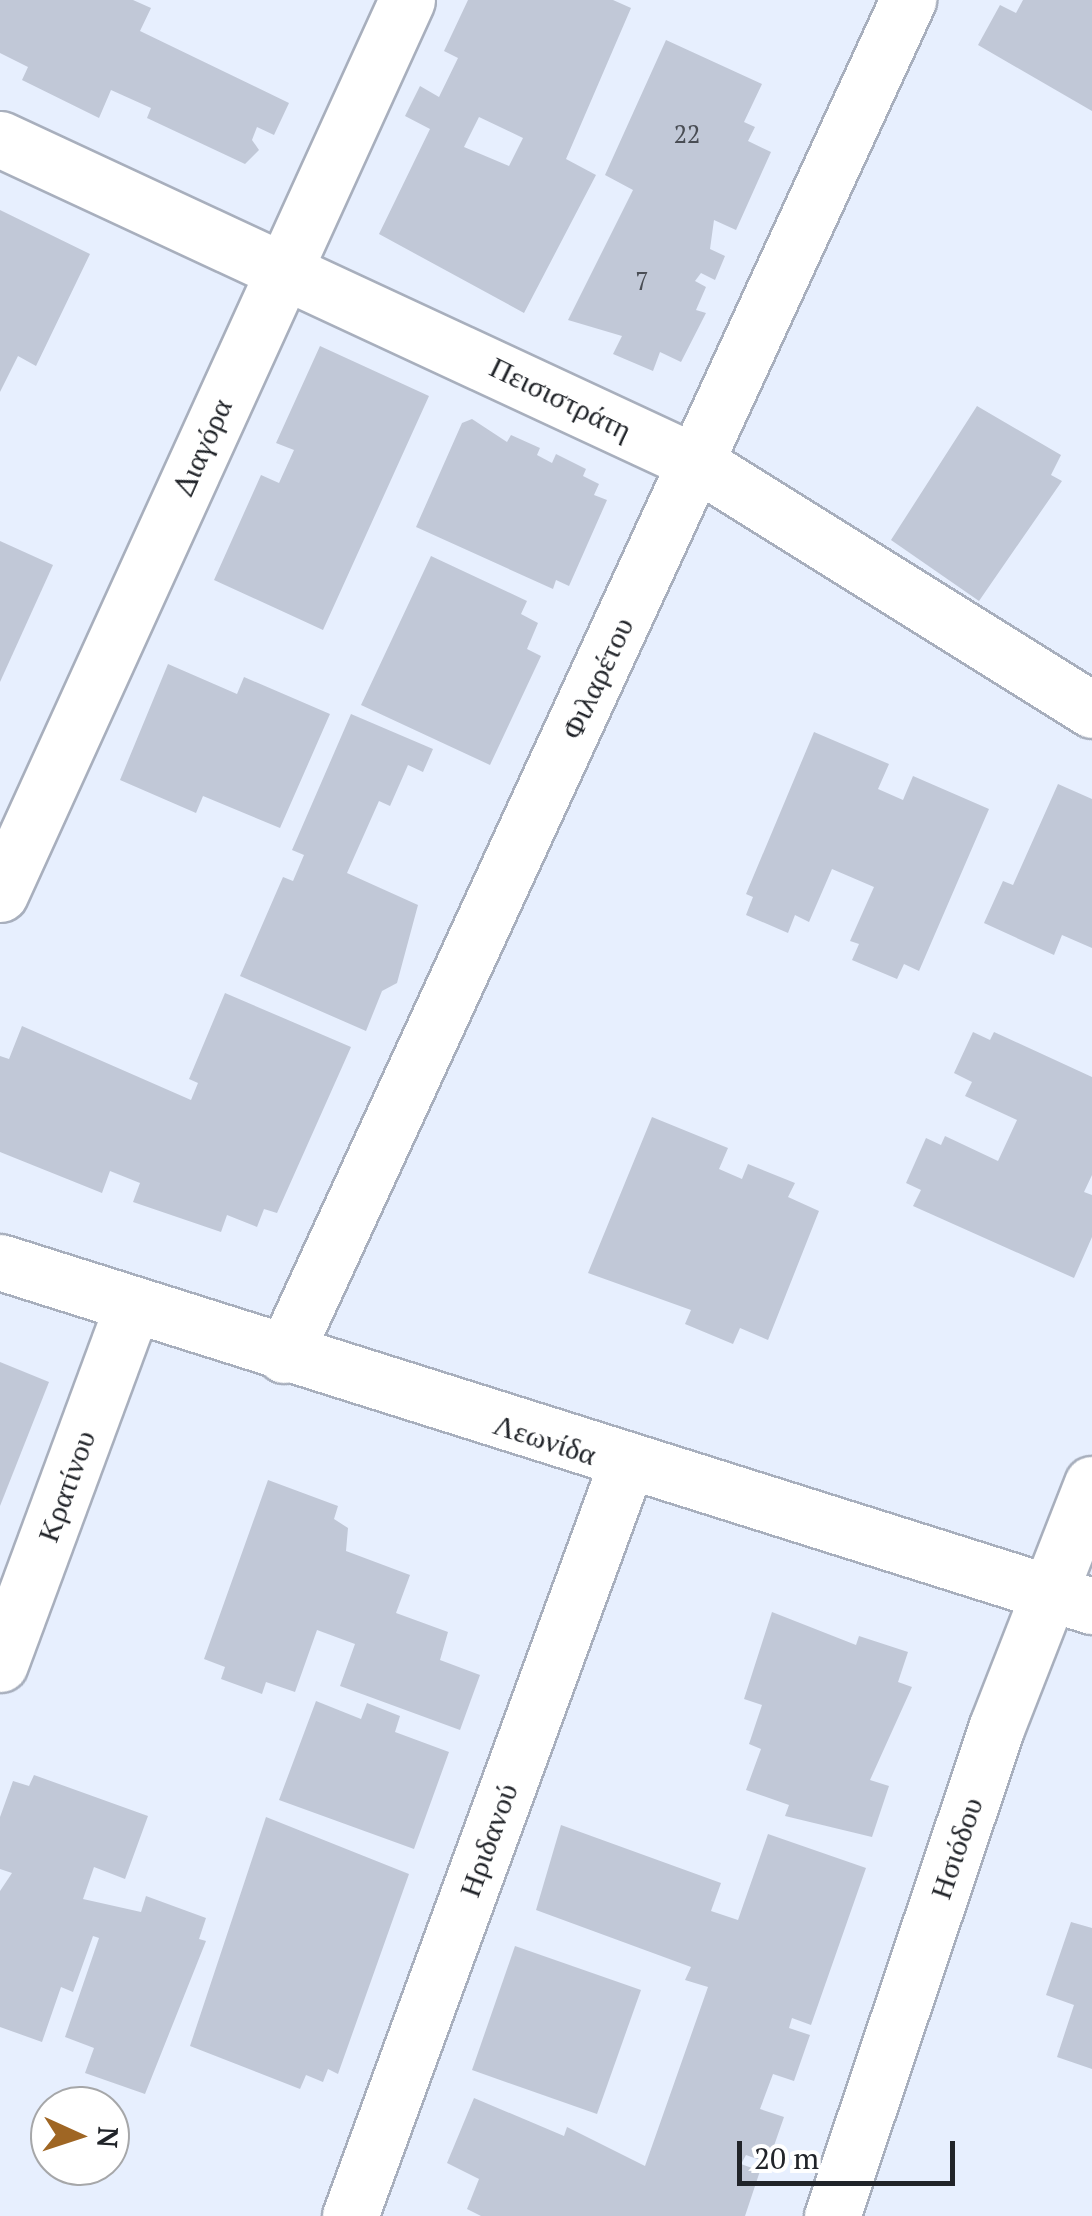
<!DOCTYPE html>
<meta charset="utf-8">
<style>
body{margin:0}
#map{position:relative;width:1092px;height:2216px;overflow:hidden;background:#e7effe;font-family:"PT Serif",serif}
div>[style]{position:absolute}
.building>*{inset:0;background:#c1c8d7}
.roads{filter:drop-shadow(2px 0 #a8afbd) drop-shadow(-2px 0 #a8afbd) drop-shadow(0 2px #a8afbd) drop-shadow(0 -2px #a8afbd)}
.street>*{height:55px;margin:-27.5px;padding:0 27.5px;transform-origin:27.5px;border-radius:27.5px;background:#fff}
.secondary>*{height:55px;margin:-27.5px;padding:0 27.5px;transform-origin:27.5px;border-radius:27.5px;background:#fff}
span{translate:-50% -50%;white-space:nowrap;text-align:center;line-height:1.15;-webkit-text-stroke:9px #fff;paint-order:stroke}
.number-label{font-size:25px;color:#494d54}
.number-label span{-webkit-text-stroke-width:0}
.street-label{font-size:30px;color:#212429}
.north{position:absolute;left:30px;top:2086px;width:100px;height:100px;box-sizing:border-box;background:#fff;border:2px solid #a6a7a9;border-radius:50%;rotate:93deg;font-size:28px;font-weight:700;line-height:40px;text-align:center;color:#212429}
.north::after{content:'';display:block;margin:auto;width:35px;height:45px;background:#9f6624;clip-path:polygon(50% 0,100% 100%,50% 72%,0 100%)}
.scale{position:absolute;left:737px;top:2141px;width:218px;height:45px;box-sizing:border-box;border:5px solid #212429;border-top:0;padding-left:12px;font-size:30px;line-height:35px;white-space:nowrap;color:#212429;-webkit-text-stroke:8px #fff;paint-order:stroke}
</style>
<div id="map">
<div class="building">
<i style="clip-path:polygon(0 0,133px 0,151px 8px,140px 31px,289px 103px,274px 135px,257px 127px,252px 140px,259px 150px,245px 164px,147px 118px,151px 108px,111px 90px,99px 118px,22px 80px,28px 67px,0 53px)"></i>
<i style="clip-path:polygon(evenodd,468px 0,613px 0,631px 8px,566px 159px,596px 175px,524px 313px,379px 234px,430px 129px,405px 116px,420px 86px,439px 97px,458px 58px,444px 51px,468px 0,479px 117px,523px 138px,509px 166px,464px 147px,479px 117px)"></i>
<i style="clip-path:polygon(1023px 0,1092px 0,1092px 111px,978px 45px,1000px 5px,1016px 13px)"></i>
<i style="clip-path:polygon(666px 40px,762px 84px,744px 122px,755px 127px,748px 141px,771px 152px,736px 230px,714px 220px,710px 249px,725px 256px,715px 280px,701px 273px,695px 281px,706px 287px,696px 310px,706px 313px,681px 362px,660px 352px,653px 371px,613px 354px,622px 336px,568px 320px,633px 190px,605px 175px)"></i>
<i style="clip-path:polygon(0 210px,90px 254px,36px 366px,18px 356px,0 392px)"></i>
<i style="clip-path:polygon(320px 346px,429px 396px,323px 630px,214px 580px,261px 475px,279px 483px,294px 450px,276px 443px)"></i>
<i style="clip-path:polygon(977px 406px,1061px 455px,1051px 475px,1062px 481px,979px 601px,891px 540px)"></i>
<i style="clip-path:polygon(472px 419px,507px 442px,511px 435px,540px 448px,537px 455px,552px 463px,556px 454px,586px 469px,583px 476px,599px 484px,594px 495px,607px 500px,569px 586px,556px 580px,553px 589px,416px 527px,462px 423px)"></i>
<i style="clip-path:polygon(0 541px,53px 565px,0 682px)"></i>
<i style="clip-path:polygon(431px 556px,527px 601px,521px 614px,538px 623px,527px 649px,541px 656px,490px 765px,361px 705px)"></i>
<i style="clip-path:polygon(168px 664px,237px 694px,244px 677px,330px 714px,280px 828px,203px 796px,196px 813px,120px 780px)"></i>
<i style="clip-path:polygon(351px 714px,433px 749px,423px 772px,408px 765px,390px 806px,379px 801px,347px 873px,418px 905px,397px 983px,382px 991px,366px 1031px,240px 976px,283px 877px,293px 881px,304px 855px,292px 850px)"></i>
<i style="clip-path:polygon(814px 732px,889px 764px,878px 789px,903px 800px,913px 776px,989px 809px,919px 971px,904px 964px,897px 979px,852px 960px,859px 944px,850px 941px,874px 887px,832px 869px,809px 922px,795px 915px,788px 933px,746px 915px,753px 897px,746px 894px)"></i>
<i style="clip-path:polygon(1058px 784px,1092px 799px,1092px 948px,1062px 935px,1054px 955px,984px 923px,1003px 881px,1013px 885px)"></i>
<i style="clip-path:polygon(225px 993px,351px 1047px,277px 1213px,264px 1209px,257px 1227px,227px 1215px,221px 1232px,133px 1202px,140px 1183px,110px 1171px,102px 1193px,0 1152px,0 1056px,9px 1059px,22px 1026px,191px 1100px,198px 1083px,189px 1079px)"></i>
<i style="clip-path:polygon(973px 1032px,990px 1040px,994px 1032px,1092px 1077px,1092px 1175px,1084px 1192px,1092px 1195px,1092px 1237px,1074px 1278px,913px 1206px,921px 1190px,906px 1183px,926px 1138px,941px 1145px,945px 1136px,998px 1161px,1017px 1120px,965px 1096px,972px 1082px,954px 1073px)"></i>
<i style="clip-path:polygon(652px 1117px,728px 1148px,719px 1169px,742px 1179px,748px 1164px,795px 1183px,788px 1197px,819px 1211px,768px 1340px,740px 1328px,733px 1344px,685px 1324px,691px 1310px,588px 1273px)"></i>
<i style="clip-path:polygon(0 1362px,49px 1382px,0 1506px)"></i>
<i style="clip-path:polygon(268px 1480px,338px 1506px,334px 1519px,348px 1528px,346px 1551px,410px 1575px,396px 1613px,448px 1632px,440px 1660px,480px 1675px,460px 1730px,340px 1686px,355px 1644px,317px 1630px,295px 1692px,266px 1682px,262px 1694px,221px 1679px,225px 1667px,204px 1659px)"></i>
<i style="clip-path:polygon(772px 1612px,856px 1645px,859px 1636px,908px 1652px,898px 1682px,912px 1687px,870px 1780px,889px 1786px,872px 1837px,785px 1816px,789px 1805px,746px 1790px,761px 1749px,749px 1744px,762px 1705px,744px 1699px)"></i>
<i style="clip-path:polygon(316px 1701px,361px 1719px,367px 1703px,400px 1716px,395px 1732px,449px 1752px,414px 1849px,279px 1800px)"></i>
<i style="clip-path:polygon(34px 1775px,148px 1816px,125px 1879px,94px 1867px,83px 1899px,141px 1912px,146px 1896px,206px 1918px,199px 1939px,206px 1941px,145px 2094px,85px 2073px,94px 2048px,65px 2037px,99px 1938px,93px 1936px,73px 1992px,61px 1987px,42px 2042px,0 2027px,0 1891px,12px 1873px,0 1869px,0 1817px,13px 1781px,29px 1786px)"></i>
<i style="clip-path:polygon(266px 1817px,409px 1874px,338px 2074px,328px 2069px,323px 2082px,306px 2075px,300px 2089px,190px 2046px)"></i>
<i style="clip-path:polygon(561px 1825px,721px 1883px,711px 1911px,738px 1920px,768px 1834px,866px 1868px,811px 2025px,792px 2018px,789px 2028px,810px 2035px,794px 2081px,773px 2074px,760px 2109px,784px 2117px,768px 2163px,746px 2155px,741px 2164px,760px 2171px,745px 2216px,481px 2216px,467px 2209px,479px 2179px,447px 2163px,474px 2098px,564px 2136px,567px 2127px,645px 2166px,708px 1987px,685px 1980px,691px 1967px,536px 1910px)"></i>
<i style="clip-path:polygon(1071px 1922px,1092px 1928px,1092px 2069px,1057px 2057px,1074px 2005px,1046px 1995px)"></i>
<i style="clip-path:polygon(515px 1946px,641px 1990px,597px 2114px,472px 2070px)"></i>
</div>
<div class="roads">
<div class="street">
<i style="left:0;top:139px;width:769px;rotate:24.93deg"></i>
<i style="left:697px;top:463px;width:466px;rotate:32deg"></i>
<i style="left:0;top:894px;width:982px;rotate:-65.52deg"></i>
<i style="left:284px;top:1355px;width:1492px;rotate:-65.27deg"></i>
<i style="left:0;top:1664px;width:378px;rotate:-69.7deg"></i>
<i style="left:350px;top:2216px;width:800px;rotate:-69.82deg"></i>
</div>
<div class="secondary">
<i style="left:0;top:1262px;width:1145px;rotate:17.49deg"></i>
<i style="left:832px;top:2216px;width:517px;rotate:-71.39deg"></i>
<i style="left:997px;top:1726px;width:260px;rotate:-68.6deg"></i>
</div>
</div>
<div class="number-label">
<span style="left:687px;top:134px">22</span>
<span style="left:642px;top:281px">7</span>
</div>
<div class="street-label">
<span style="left:561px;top:398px;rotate:26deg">Πεισιστράτη</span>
<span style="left:202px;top:447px;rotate:-66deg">Διαγόρα</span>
<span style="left:597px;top:678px;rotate:-65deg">Φιλαρέτου</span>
<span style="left:545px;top:1439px;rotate:18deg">Λεωνίδα</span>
<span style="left:66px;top:1486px;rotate:-70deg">Κρατίνου</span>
<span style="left:488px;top:1840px;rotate:-70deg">Ηριδανού</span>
<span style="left:956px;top:1848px;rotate:-71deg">Ησιόδου</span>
</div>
<div class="north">N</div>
<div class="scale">20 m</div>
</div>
